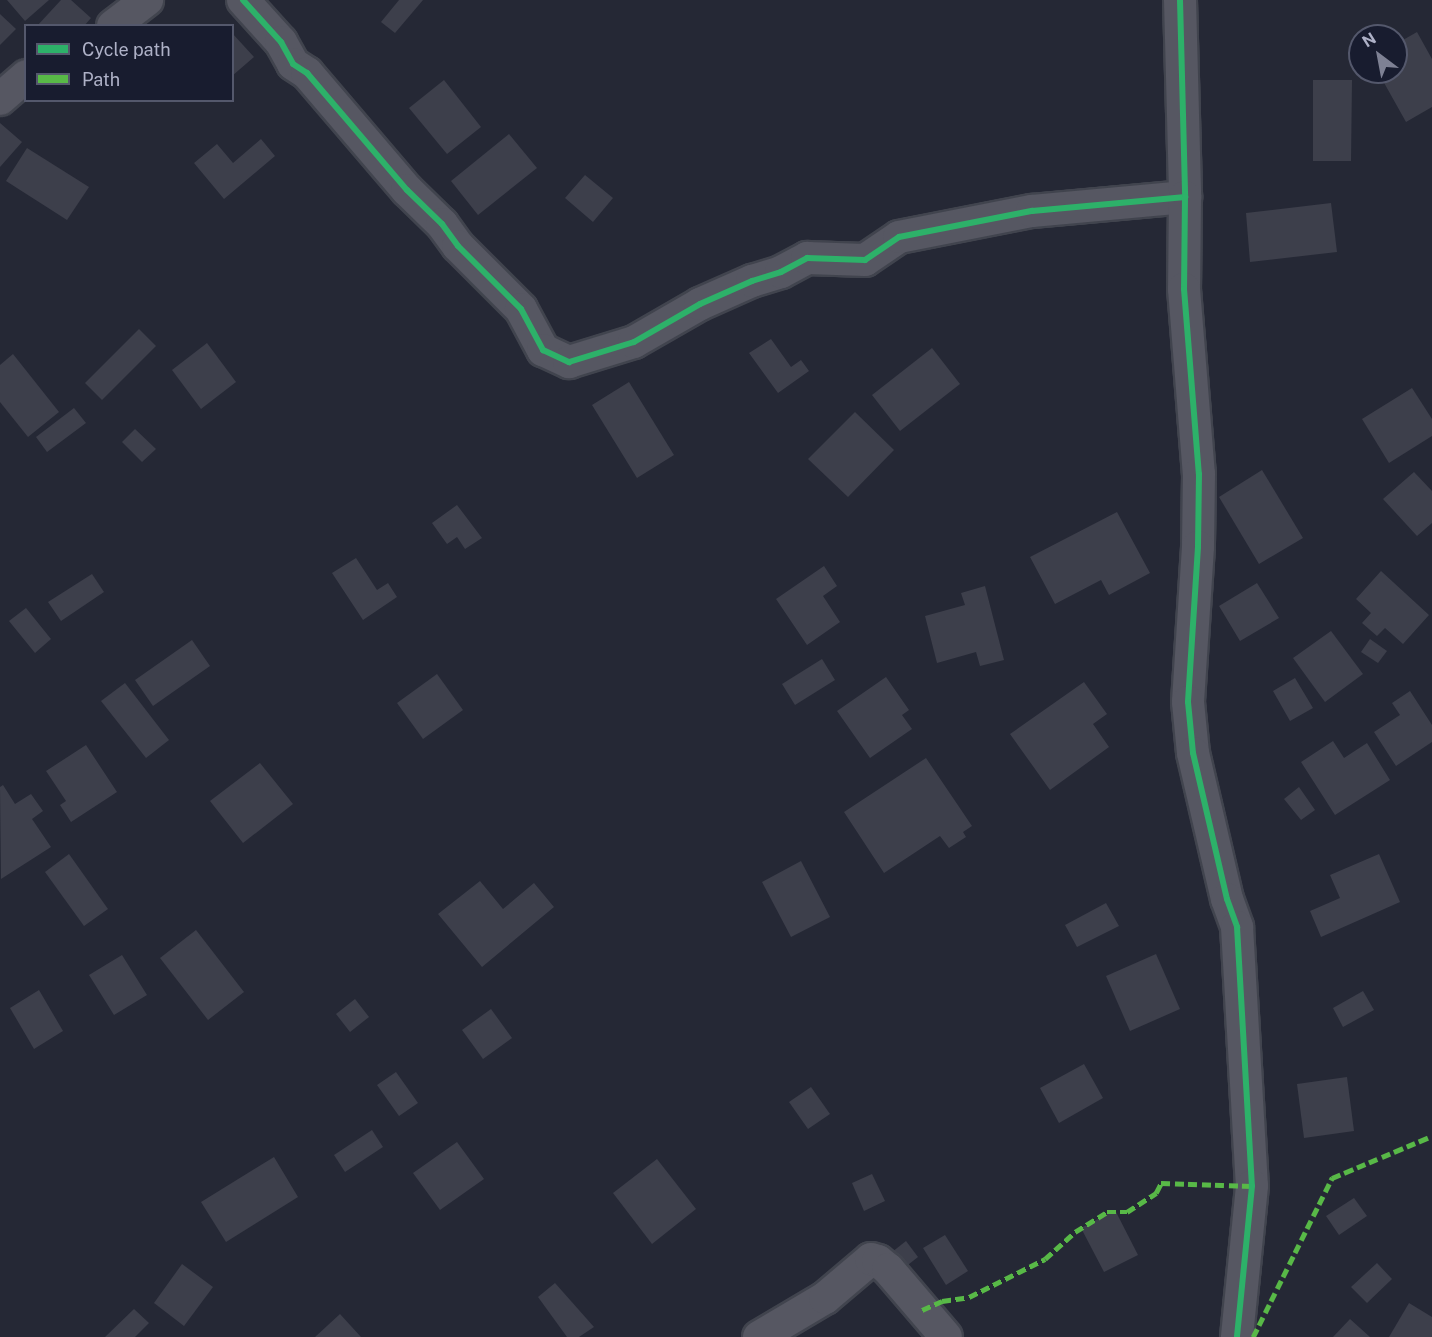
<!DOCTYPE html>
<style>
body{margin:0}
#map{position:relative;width:1432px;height:1337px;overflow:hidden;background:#252835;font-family:"Public Sans",sans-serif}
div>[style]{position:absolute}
.building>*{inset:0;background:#3d3f4b}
.roads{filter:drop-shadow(2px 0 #41444e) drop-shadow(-2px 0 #41444e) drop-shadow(0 2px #41444e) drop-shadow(0 -2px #41444e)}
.minor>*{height:32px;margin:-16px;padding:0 16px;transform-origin:16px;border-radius:16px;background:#565762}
.quiet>*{height:4.5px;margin-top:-2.25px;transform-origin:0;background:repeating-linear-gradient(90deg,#58b947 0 9px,transparent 0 13.5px)}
.cycleway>*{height:6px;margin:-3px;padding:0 3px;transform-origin:3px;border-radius:3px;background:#2db169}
span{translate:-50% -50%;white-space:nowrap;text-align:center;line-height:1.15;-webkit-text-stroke:6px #181c2f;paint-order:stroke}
.legend{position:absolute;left:24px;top:24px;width:210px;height:78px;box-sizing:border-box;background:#181c2f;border:2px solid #54586c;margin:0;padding:8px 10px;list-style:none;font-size:18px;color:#aeb1c7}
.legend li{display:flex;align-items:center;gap:12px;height:30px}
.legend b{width:30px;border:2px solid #54586c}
.north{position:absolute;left:1348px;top:24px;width:60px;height:60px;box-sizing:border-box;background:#181c2f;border:2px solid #54586c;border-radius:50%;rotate:328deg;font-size:16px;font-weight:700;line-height:24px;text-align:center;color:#aeb1c7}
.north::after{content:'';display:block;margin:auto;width:21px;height:27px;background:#7e8194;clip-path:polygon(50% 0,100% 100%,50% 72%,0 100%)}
</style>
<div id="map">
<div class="building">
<i style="clip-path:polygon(7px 0,49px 0,25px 21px)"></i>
<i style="clip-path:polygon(61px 0,71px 0,91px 18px,84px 26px,37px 26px)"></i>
<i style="clip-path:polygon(399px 0,423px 0,395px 33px,381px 22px)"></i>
<i style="clip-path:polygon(0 14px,16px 29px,0 45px)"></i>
<i style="clip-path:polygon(1417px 32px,1432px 59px,1432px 107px,1406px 122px,1378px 72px,1396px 72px,1396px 44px)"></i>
<i style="clip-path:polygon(232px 33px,254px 57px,232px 76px)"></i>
<i style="clip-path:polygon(444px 80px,481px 127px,447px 154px,409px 108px)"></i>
<i style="clip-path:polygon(1313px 80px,1352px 80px,1351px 161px,1313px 161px)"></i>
<i style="clip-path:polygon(0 123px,22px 142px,0 167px)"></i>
<i style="clip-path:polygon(509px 134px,537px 168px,478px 215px,451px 181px)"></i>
<i style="clip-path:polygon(261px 139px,275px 156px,224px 199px,194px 163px,217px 144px,233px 163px)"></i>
<i style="clip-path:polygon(27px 148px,89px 187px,67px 220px,6px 181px)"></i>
<i style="clip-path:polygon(585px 175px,613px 198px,593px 222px,565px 198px)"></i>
<i style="clip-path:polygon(1331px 203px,1337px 252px,1250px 262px,1246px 213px)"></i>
<i style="clip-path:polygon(139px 329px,156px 346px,102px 400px,85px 383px)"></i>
<i style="clip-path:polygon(771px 339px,791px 367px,801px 360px,809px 371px,778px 393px,749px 353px)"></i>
<i style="clip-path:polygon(207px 343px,236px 382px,201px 409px,172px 370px)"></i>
<i style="clip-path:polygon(932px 348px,960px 384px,900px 431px,872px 395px)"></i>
<i style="clip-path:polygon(13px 354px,59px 412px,28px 437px,0 402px,0 365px)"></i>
<i style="clip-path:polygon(629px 382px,674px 455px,637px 478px,592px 405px)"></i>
<i style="clip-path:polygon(1412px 388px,1432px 419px,1432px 436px,1389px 463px,1362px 419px)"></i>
<i style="clip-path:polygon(74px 408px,86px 423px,47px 452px,36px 437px)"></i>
<i style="clip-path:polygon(855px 412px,894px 450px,848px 497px,808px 459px)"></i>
<i style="clip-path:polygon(135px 429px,156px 449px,142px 462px,122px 442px)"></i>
<i style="clip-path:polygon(1262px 470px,1303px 538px,1259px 564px,1219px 497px)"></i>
<i style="clip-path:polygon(1414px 472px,1432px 491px,1432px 523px,1417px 536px,1383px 499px)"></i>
<i style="clip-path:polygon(457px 505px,482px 538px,465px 549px,457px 537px,447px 544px,432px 523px)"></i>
<i style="clip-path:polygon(1117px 512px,1150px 573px,1109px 595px,1101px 580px,1055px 604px,1030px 557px)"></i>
<i style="clip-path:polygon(356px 558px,377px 590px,388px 583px,397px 597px,363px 620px,332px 573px)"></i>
<i style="clip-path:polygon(824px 566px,837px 586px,823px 596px,840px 622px,807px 645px,776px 599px)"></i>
<i style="clip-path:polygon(1381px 571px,1429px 615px,1403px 644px,1385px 628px,1377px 636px,1362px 623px,1371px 613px,1356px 599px)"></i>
<i style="clip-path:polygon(92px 574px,104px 592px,61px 621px,48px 602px)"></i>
<i style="clip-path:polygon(1257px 583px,1279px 618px,1240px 641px,1219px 606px)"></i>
<i style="clip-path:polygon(985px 586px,1004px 660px,980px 666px,976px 652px,937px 663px,925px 616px,965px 605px,961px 593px)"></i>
<i style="clip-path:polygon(26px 608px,51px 639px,35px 653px,9px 621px)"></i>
<i style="clip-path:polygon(1331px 631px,1363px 674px,1325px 702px,1293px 658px)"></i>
<i style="clip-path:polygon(1370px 639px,1387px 651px,1378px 663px,1361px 652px)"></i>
<i style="clip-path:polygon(192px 640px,210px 666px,153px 706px,135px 680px)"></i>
<i style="clip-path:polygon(822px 659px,835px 680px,795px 705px,782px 684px)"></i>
<i style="clip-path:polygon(437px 674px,463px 710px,423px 739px,397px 703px)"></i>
<i style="clip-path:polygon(886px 677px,909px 710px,902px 715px,912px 729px,870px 758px,837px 711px)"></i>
<i style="clip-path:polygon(1295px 678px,1313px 708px,1290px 721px,1273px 691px)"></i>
<i style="clip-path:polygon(1084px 682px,1107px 714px,1093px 724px,1109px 747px,1050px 790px,1010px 734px)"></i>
<i style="clip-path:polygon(125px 683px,169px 740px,146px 758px,101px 701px)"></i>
<i style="clip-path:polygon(1410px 691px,1432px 725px,1432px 742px,1396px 766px,1374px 732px,1400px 715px,1392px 703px)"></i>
<i style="clip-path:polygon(1333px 741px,1344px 758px,1367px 743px,1390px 780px,1335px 815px,1301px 762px)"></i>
<i style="clip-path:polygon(86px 745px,117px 792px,71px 822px,60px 805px,66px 801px,46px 771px)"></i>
<i style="clip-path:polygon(926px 758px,972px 826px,963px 832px,966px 837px,949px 848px,940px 836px,884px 873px,844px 812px)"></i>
<i style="clip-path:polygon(260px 763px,293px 804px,243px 843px,210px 801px)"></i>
<i style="clip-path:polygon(3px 785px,15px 804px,31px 794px,43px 811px,32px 819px,51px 847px,1px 879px,0 787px)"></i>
<i style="clip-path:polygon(1299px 787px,1315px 810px,1301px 820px,1284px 799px)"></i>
<i style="clip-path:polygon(69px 854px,108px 909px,84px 926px,45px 872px)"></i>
<i style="clip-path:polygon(1379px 854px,1400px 902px,1321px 937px,1310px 911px,1340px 898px,1330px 875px)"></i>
<i style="clip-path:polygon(801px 861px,830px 917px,791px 937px,762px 882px)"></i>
<i style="clip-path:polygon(480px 881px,503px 909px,534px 883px,554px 907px,482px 967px,438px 914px)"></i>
<i style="clip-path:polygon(1106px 903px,1119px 926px,1077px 947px,1065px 925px)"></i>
<i style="clip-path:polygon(196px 930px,244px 992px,208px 1020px,160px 958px)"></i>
<i style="clip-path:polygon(1156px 954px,1180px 1009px,1130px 1031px,1106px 976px)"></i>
<i style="clip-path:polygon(122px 955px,147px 995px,114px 1015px,89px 975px)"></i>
<i style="clip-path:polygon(39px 990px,63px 1031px,34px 1049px,10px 1008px)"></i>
<i style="clip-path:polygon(1363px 991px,1374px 1010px,1343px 1027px,1333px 1008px)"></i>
<i style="clip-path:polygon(355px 999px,369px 1017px,350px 1032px,336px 1014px)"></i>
<i style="clip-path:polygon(491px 1009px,512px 1038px,483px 1059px,462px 1030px)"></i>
<i style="clip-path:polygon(1084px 1064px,1103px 1098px,1059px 1123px,1040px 1088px)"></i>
<i style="clip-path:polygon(396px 1072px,418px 1103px,399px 1116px,377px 1085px)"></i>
<i style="clip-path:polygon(1347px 1077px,1354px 1131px,1304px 1138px,1297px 1084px)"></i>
<i style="clip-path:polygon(811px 1087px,830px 1114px,808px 1129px,789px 1102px)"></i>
<i style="clip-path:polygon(372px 1130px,383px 1147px,345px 1172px,334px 1155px)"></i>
<i style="clip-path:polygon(457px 1142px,484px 1179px,440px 1210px,413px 1173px)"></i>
<i style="clip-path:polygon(274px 1157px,298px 1197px,226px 1242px,201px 1202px)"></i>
<i style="clip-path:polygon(657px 1159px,696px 1209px,652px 1244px,613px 1193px)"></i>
<i style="clip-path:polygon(872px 1174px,885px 1201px,864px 1211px,852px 1183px)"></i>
<i style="clip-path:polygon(1354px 1198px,1367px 1216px,1339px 1235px,1326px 1216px)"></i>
<i style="clip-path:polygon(1115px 1210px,1138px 1255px,1104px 1272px,1081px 1228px)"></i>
<i style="clip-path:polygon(945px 1235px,968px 1271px,946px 1285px,923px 1248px)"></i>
<i style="clip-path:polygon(906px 1241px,918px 1257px,899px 1272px,887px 1256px)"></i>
<i style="clip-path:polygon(1377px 1263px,1392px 1279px,1367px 1303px,1351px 1287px)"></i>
<i style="clip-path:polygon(182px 1264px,213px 1287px,184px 1326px,154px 1303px)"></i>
<i style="clip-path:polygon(555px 1283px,594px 1327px,579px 1337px,567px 1337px,538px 1297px)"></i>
<i style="clip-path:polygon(1409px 1303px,1432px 1317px,1432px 1337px,1389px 1337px)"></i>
<i style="clip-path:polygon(134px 1309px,149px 1323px,135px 1337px,105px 1337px)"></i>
<i style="clip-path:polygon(340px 1314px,361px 1337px,315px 1337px)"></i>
<i style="clip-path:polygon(1350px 1319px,1370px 1337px,1333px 1337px)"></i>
</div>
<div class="roads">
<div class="minor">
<i style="left:243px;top:0;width:57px;rotate:47.9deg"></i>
<i style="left:281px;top:42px;width:25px;rotate:61deg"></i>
<i style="left:293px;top:64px;width:17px;rotate:33deg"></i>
<i style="left:307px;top:73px;width:154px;rotate:49.5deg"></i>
<i style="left:407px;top:190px;width:49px;rotate:44.2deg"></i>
<i style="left:442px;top:224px;width:27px;rotate:54deg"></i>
<i style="left:458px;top:246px;width:89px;rotate:45deg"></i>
<i style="left:521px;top:309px;width:47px;rotate:61.8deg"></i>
<i style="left:543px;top:350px;width:29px;rotate:25deg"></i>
<i style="left:569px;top:362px;width:68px;rotate:-17.1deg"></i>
<i style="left:634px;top:342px;width:76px;rotate:-29.9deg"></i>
<i style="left:700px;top:304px;width:57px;rotate:-23.9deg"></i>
<i style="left:752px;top:281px;width:30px;rotate:-17deg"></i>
<i style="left:781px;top:272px;width:30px;rotate:-28deg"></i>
<i style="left:807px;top:258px;width:58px;rotate:2deg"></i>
<i style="left:865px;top:260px;width:41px;rotate:-34.1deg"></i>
<i style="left:899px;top:237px;width:136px;rotate:-11.1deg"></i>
<i style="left:1032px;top:211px;width:154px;rotate:-5.2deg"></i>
<i style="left:1180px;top:0;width:197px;rotate:88.5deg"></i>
<i style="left:1185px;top:197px;width:92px;rotate:90.6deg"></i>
<i style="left:1184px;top:289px;width:186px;rotate:85.4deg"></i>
<i style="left:1199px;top:474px;width:73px;rotate:90.8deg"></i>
<i style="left:1198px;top:547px;width:155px;rotate:93.7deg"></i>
<i style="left:1188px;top:702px;width:51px;rotate:84.4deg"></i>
<i style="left:1193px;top:753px;width:150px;rotate:76.9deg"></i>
<i style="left:1227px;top:899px;width:30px;rotate:70deg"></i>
<i style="left:1237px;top:927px;width:259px;rotate:86.7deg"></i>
<i style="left:1252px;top:1186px;width:152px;rotate:95.7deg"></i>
<i style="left:113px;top:26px;width:43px;rotate:-37.4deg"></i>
<i style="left:0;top:99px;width:35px;rotate:-41deg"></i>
<i style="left:759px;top:1337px;width:77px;rotate:-30.6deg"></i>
<i style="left:825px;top:1298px;width:60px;rotate:-40.3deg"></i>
<i style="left:871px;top:1259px;width:7px;rotate:16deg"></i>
<i style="left:878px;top:1261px;width:13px;rotate:39deg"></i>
<i style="left:888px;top:1269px;width:89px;rotate:49.5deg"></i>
</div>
</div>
<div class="quiet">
<i style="left:922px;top:1310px;width:22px;rotate:-24deg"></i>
<i style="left:942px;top:1301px;width:27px;rotate:-8deg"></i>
<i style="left:969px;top:1297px;width:85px;rotate:-26.6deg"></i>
<i style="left:1045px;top:1259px;width:40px;rotate:-42deg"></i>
<i style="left:1075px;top:1232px;width:38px;rotate:-32deg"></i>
<i style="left:1107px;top:1212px;width:20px"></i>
<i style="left:1127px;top:1212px;width:35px;rotate:-33deg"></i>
<i style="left:1156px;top:1193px;width:11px;rotate:-63deg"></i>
<i style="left:1161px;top:1183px;width:91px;rotate:1.9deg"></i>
<i style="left:1253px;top:1337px;width:178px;rotate:-63.6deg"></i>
<i style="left:1332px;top:1178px;width:108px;rotate:-22.8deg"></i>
</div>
<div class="cycleway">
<i style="left:243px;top:0;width:57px;rotate:47.9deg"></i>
<i style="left:281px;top:42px;width:25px;rotate:61deg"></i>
<i style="left:293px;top:64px;width:17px;rotate:33deg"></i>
<i style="left:307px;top:73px;width:154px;rotate:49.5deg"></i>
<i style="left:407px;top:190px;width:49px;rotate:44.2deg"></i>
<i style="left:442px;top:224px;width:27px;rotate:54deg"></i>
<i style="left:458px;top:246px;width:89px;rotate:45deg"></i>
<i style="left:521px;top:309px;width:47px;rotate:61.8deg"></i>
<i style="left:543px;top:350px;width:29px;rotate:25deg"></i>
<i style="left:569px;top:362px;width:68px;rotate:-17.1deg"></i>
<i style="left:634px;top:342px;width:76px;rotate:-29.9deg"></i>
<i style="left:700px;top:304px;width:57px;rotate:-23.9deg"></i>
<i style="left:752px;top:281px;width:30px;rotate:-17deg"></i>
<i style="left:781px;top:272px;width:30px;rotate:-28deg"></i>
<i style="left:807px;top:258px;width:58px;rotate:2deg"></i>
<i style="left:865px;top:260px;width:41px;rotate:-34.1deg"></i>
<i style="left:899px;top:237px;width:136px;rotate:-11.1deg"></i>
<i style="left:1032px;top:211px;width:154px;rotate:-5.2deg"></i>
<i style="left:1180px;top:0;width:197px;rotate:88.5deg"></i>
<i style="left:1185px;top:197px;width:92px;rotate:90.6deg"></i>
<i style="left:1184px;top:289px;width:186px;rotate:85.4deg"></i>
<i style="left:1199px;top:474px;width:73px;rotate:90.8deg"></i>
<i style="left:1198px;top:547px;width:155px;rotate:93.7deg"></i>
<i style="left:1188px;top:702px;width:51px;rotate:84.4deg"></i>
<i style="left:1193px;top:753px;width:150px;rotate:76.9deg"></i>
<i style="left:1227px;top:899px;width:30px;rotate:70deg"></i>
<i style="left:1237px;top:927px;width:259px;rotate:86.7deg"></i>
<i style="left:1252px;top:1186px;width:152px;rotate:95.7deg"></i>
</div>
<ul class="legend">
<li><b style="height:8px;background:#2db169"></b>Cycle path</li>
<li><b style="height:8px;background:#58b947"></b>Path</li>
</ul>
<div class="north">N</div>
</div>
